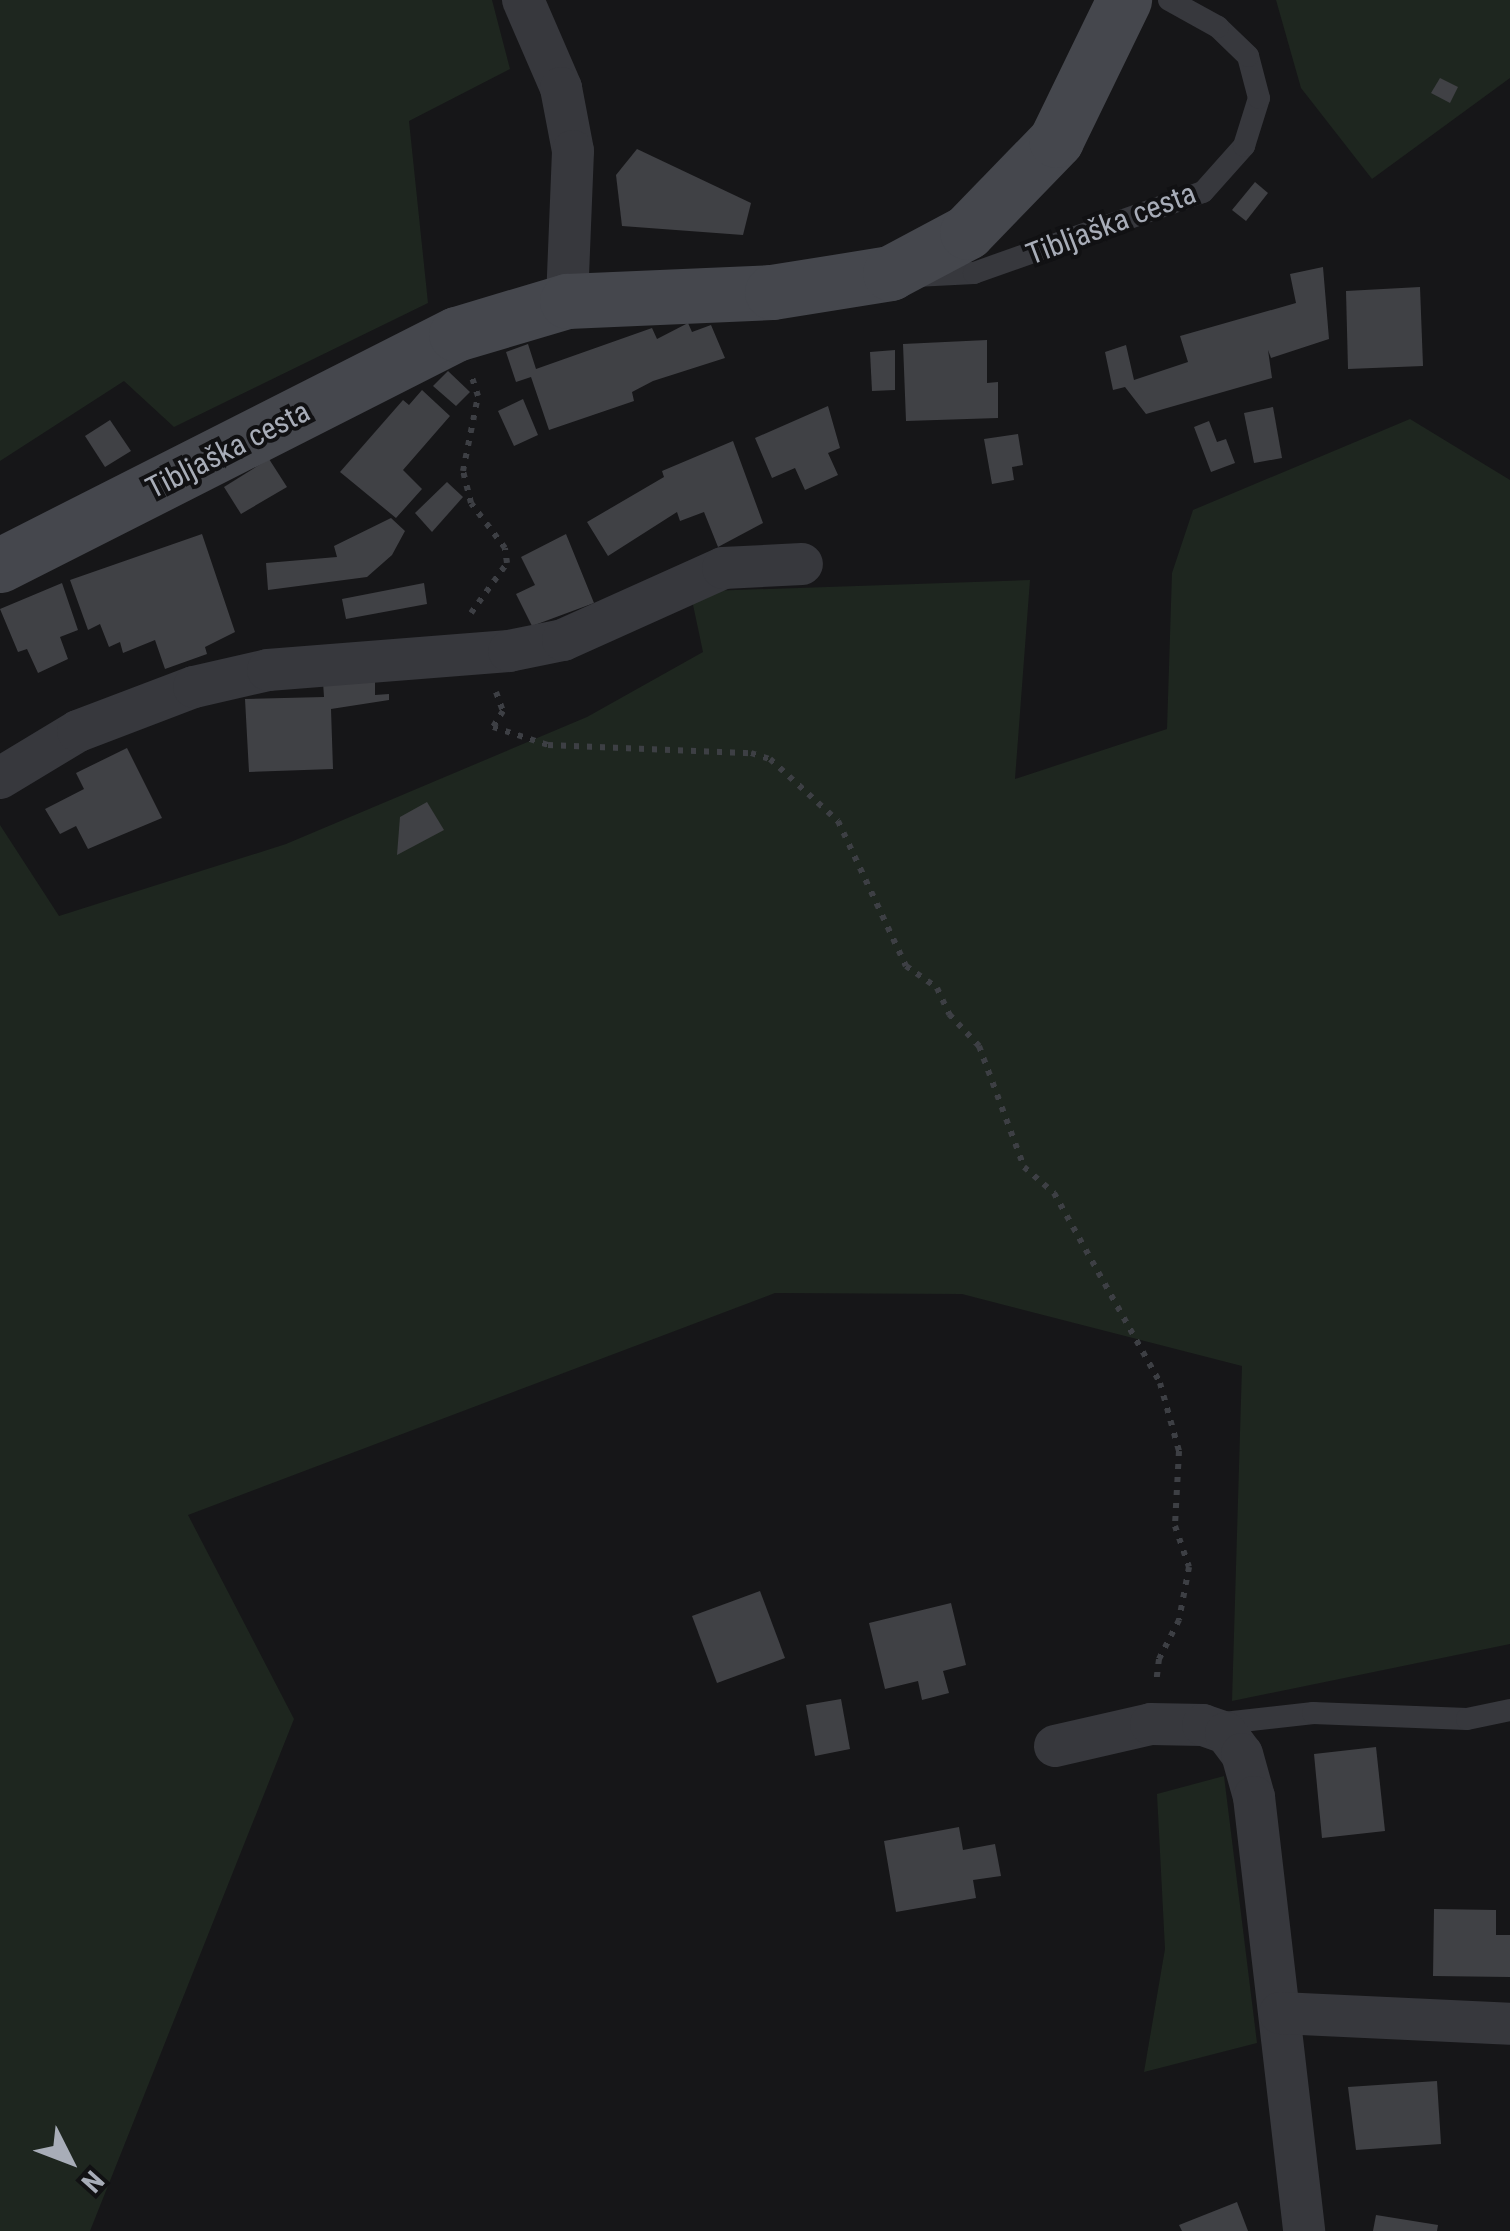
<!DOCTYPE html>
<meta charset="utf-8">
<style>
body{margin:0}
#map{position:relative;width:1510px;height:2231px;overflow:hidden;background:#161618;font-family:"Roboto Condensed",sans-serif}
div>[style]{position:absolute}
.green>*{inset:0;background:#1e261f}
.building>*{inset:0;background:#404145}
.path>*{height:6px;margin-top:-3px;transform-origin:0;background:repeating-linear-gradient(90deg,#3d3f44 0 5px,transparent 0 13px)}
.lane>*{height:22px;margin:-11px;padding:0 11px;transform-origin:11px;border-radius:11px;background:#37383d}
.street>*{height:42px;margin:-21px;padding:0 21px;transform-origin:21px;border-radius:21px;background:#37383d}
.secondary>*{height:55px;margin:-27.5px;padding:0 27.5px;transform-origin:27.5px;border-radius:27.5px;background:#45474d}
span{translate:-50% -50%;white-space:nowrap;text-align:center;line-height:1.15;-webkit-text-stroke:8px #111113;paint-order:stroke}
.street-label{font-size:30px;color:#a8adb8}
.north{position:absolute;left:20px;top:2111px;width:100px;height:100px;-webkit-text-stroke:8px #111113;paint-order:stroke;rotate:132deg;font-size:28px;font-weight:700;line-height:40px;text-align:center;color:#a8adb8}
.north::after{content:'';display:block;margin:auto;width:35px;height:45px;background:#a8adb8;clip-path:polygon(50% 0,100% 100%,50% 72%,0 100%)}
</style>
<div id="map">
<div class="green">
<i style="clip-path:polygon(0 0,492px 0,510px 69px,409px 121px,428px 303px,174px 427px,124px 381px,0 461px)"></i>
<i style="clip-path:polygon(1276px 0,1510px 0,1510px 78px,1372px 179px,1301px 88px)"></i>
<i style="clip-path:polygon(1410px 419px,1510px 480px,1510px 1644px,1232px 1701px,1242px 1366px,962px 1294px,775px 1293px,188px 1515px,294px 1719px,90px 2231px,0 2231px,0 825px,59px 916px,286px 844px,587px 717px,703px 652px,692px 600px,708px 591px,1030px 580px,1015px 779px,1167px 729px,1172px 573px,1193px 510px)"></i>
<i style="clip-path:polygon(1224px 1776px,1257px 2043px,1144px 2072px,1165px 1949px,1157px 1794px)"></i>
</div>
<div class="building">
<i style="clip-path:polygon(1440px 78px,1458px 87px,1450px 103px,1431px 93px)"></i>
<i style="clip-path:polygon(637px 149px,751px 203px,743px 235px,622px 226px,616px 175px)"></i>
<i style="clip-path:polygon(1255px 182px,1268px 193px,1246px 221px,1232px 210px)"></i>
<i style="clip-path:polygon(1323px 267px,1329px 339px,1271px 358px,1268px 350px,1272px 378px,1146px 414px,1125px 387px,1113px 390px,1105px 352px,1126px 345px,1134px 380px,1188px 362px,1180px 336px,1296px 303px,1290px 274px)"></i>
<i style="clip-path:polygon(1420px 287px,1423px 366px,1348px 369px,1346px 291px)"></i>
<i style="clip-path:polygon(688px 323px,692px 332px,711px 325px,725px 358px,653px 381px,632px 392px,634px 401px,549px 430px,531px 377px,516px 382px,506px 352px,528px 344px,536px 369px,652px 328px,657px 339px)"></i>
<i style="clip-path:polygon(987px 340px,987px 383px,998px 382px,998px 418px,906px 421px,903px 344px)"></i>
<i style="clip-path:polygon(895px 350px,895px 390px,872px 391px,870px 352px)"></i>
<i style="clip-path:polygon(448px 371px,470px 392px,456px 406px,433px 386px)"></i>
<i style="clip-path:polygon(422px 390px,450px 416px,403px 470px,422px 489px,396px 518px,340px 472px,403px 400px,409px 405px)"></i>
<i style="clip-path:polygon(523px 399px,538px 435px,514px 446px,498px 411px)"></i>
<i style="clip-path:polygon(828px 406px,840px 448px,828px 453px,838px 475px,805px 490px,795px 468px,772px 478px,755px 438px)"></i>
<i style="clip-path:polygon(1273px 407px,1282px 458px,1254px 463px,1244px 413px)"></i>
<i style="clip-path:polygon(110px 420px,131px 451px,105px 467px,85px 436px)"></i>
<i style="clip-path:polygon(1209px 421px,1217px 442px,1226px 439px,1235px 463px,1211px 472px,1194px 427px)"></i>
<i style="clip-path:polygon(1018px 434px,1023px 465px,1012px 467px,1014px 480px,992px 484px,984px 439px)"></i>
<i style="clip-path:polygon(733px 441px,763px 523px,718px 547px,704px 512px,680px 521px,677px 512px,608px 556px,587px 522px,664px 477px,662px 471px)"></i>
<i style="clip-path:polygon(269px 459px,287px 487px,241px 514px,224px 487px)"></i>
<i style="clip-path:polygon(447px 482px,463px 497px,432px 532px,415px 513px)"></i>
<i style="clip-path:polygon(391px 518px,405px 531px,392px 555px,367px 577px,268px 590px,266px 563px,337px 557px,334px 546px)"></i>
<i style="clip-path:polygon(202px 534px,235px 632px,205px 647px,207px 654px,165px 669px,155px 640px,123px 653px,120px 642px,109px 647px,100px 624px,88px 630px,70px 580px)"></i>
<i style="clip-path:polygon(566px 534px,594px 603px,532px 626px,516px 594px,535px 585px,521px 557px)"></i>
<i style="clip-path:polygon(62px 583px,78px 630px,60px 637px,68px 659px,38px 673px,27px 649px,18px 652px,0 609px)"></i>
<i style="clip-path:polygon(424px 583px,427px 604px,346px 619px,342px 599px)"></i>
<i style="clip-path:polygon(375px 679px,375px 695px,389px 694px,389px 700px,331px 709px,333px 769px,249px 772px,245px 699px,324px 697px,323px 682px)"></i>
<i style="clip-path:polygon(127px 748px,162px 818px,88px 849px,76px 826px,60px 834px,45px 809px,84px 789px,76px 773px)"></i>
<i style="clip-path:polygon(427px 802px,444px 830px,397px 855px,400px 817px)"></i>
<i style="clip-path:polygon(760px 1591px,785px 1658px,717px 1683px,692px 1616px)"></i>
<i style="clip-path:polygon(951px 1603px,966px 1665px,943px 1671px,949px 1693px,922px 1700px,918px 1681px,885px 1689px,869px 1623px)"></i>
<i style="clip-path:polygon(841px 1699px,850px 1749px,815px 1756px,806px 1705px)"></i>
<i style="clip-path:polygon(1376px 1747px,1385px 1831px,1322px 1838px,1314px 1754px)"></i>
<i style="clip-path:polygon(959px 1827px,963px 1850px,995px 1844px,1001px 1876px,973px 1880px,976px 1898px,896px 1912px,884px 1841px)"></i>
<i style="clip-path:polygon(1434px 1909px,1496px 1910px,1496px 1935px,1510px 1935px,1510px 1977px,1433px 1976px)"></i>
<i style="clip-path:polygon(1437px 2081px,1441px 2144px,1356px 2150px,1348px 2087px)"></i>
<i style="clip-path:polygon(1237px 2202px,1248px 2231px,1182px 2231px,1179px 2225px)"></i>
<i style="clip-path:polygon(1376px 2215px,1438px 2225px,1437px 2231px,1373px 2231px)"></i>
</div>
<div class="path">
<i style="left:471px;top:613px;width:62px;rotate:-54.2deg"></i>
<i style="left:507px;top:563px;width:15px;rotate:-98deg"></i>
<i style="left:505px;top:548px;width:56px;rotate:-127.1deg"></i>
<i style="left:471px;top:503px;width:33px;rotate:-104deg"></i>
<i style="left:463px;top:471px;width:76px;rotate:-78.7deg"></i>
<i style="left:478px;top:396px;width:19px;rotate:-108deg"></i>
<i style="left:496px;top:692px;width:20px;rotate:70deg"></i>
<i style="left:503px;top:711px;width:19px;rotate:122deg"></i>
<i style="left:493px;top:727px;width:58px;rotate:18.1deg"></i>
<i style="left:548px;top:745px;width:203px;rotate:2.3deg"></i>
<i style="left:751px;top:753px;width:20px;rotate:18deg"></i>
<i style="left:770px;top:759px;width:92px;rotate:42.4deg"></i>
<i style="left:838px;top:821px;width:160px;rotate:64.9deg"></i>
<i style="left:906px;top:966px;width:38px;rotate:35deg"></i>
<i style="left:937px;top:988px;width:29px;rotate:65deg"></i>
<i style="left:949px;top:1014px;width:44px;rotate:46.8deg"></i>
<i style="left:979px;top:1046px;width:129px;rotate:69.6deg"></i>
<i style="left:1024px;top:1167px;width:40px;rotate:41deg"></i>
<i style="left:1054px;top:1193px;width:218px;rotate:60.8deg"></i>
<i style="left:1160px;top:1383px;width:71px;rotate:74.4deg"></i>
<i style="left:1179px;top:1451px;width:75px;rotate:93.1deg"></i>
<i style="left:1175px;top:1526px;width:43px;rotate:71.1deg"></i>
<i style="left:1189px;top:1567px;width:54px;rotate:100.7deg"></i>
<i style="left:1179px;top:1620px;width:44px;rotate:117.1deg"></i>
<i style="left:1159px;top:1659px;width:23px;rotate:97deg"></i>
</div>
<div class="lane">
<i style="left:915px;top:276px;width:59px;rotate:-2.9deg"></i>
<i style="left:974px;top:273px;width:243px;rotate:-19.5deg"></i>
<i style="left:1203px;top:192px;width:62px;rotate:-48.3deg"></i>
<i style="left:1244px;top:146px;width:50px;rotate:-72.6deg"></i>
<i style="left:1259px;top:98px;width:43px;rotate:-104.7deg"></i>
<i style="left:1248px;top:56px;width:42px;rotate:-136deg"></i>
<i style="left:1218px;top:27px;width:56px;rotate:-151.1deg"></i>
<i style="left:1215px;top:1724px;width:99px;rotate:-6.4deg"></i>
<i style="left:1313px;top:1713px;width:154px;rotate:2.2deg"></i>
<i style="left:1467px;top:1719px;width:44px;rotate:-11.8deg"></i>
</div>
<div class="street">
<i style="left:523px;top:0;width:96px;rotate:66.6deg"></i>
<i style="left:561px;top:88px;width:64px;rotate:79.2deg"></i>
<i style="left:573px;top:151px;width:150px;rotate:92.3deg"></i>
<i style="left:0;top:778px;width:91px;rotate:-31.1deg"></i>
<i style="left:78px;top:731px;width:124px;rotate:-20.8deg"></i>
<i style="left:194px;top:687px;width:76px;rotate:-12.9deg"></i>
<i style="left:268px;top:670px;width:242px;rotate:-4.5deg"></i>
<i style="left:509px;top:651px;width:55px;rotate:-11.5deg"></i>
<i style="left:563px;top:640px;width:175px;rotate:-24.2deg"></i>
<i style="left:723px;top:568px;width:79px;rotate:-2.9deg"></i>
<i style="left:1055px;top:1746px;width:98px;rotate:-12.9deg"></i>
<i style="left:1151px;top:1724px;width:52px;rotate:1.1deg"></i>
<i style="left:1203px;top:1725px;width:24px;rotate:19deg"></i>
<i style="left:1226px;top:1733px;width:26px;rotate:53deg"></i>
<i style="left:1242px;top:1754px;width:45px;rotate:74.4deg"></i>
<i style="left:1254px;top:1797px;width:437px;rotate:83.4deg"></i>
<i style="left:1280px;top:2013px;width:230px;rotate:2.7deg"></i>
</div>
<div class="secondary">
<i style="left:0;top:565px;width:511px;rotate:-26.87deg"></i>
<i style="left:456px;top:334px;width:116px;rotate:-16.6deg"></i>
<i style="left:567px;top:301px;width:205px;rotate:-2.5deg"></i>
<i style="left:772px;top:292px;width:120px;rotate:-9.1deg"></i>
<i style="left:890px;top:273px;width:87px;rotate:-28deg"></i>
<i style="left:967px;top:232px;width:128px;rotate:-45.9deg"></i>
<i style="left:1056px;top:140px;width:156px;rotate:-64.1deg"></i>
</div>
<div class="street-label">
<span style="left:1111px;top:224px;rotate:-21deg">Tibljaška cesta</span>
<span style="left:228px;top:450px;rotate:-27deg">Tibljaška cesta</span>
</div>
<div class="north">N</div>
</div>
